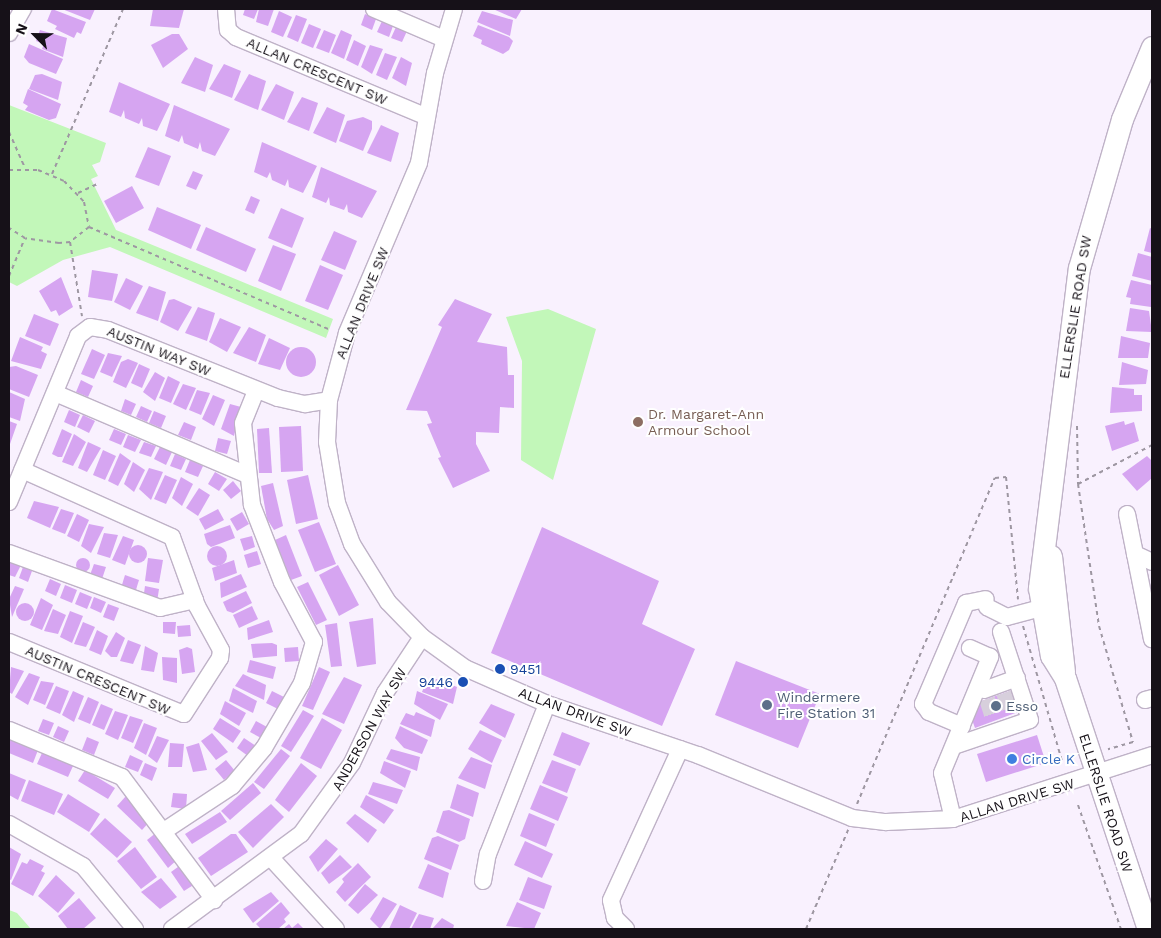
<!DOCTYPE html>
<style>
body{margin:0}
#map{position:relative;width:1161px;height:938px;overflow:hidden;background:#f9f1fe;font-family:"Work Sans",sans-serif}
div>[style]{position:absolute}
.green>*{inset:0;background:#c2f7b9}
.building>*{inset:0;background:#d6a5f1}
.round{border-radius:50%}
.minor-tunnel>*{height:16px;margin-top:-8px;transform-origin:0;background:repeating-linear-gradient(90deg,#d7cfdc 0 16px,transparent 0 24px)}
.path>*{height:2px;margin-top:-1px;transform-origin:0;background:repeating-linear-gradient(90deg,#9e97a2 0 4px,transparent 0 8px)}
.roads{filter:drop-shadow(1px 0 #bfb2c7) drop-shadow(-1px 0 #bfb2c7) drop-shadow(0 1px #bfb2c7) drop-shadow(0 -1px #bfb2c7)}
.minor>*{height:16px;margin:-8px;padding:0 8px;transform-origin:8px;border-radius:8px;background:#fff}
.major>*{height:21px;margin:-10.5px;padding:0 10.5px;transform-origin:10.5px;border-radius:10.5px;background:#fff}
.dots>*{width:14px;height:14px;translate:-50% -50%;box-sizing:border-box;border:2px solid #fff;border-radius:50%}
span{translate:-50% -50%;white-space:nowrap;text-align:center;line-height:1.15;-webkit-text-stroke:4px #fff;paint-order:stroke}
.street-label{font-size:14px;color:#161118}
.education-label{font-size:14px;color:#785e54}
.left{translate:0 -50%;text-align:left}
.transit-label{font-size:14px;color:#164399}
.right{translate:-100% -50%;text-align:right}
.service-label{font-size:14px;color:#4e5e75}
.shop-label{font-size:14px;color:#366cbe}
.frame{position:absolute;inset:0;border:10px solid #161118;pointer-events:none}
.north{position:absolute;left:10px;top:10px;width:50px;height:50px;-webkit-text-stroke:4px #fff;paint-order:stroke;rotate:293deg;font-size:14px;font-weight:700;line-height:20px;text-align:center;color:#161118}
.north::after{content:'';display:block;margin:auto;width:18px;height:22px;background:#161118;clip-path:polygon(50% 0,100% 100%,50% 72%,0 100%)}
</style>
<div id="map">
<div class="green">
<i style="clip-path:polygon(9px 105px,106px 143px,100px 162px,92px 165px,98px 176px,91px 179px,116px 230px,333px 319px,326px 338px,110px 247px,63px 260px,17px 286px,9px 282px)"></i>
<i style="clip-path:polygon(548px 309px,596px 329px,553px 480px,521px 460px,522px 361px,506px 317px)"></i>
<i style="clip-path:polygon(9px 910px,17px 913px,31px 929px,9px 929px)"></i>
</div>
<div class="building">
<i style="clip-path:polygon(52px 9px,86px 22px,81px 34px,77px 32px,74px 38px,55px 29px,57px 26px,47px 21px)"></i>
<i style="clip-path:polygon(62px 9px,95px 9px,90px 20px)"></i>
<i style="clip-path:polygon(153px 9px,184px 9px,179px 28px,150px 26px)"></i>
<i style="clip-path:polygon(245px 9px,258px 9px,254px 19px,243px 15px)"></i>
<i style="clip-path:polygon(259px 9px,274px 9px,268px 26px,256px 22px)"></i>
<i style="clip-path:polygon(493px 9px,522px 9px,516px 19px)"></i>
<i style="clip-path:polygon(279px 11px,292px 17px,283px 37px,271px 32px)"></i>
<i style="clip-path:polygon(482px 11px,513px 20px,510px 36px,477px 22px)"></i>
<i style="clip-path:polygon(365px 14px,376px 19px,372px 30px,361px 25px)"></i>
<i style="clip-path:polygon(296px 15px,307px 19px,298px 42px,287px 37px)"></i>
<i style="clip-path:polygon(382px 21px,393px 26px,389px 37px,377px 32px)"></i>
<i style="clip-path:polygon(309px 24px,321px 29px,313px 48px,301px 43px)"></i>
<i style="clip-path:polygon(478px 25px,509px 37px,513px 41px,509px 50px,503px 54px,481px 44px,482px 40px,473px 36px)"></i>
<i style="clip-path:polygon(396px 27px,407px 31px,402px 42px,391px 38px)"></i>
<i style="clip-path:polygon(40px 30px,67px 38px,63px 57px,42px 49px,44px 44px,36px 41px)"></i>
<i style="clip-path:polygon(324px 30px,336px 35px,329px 53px,316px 48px)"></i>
<i style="clip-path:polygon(341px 30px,352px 35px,344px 59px,331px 53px)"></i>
<i style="clip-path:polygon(172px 34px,179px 34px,188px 49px,163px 68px,151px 45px)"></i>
<i style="clip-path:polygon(354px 40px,366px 46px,358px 66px,346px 60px)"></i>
<i style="clip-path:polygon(29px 44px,63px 59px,56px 74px,29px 63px,24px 57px)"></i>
<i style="clip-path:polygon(370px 45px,383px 49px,372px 74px,361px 67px)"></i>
<i style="clip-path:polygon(385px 53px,397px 57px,387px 80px,376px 75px)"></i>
<i style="clip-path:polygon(195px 57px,213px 65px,205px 92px,181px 83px)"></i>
<i style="clip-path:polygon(401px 57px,412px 63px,406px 86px,392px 78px)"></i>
<i style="clip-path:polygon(224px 64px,241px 71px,232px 98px,209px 89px)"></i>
<i style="clip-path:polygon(42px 74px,62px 82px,58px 100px,29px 89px,35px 75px)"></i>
<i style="clip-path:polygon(249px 74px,266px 81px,258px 110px,234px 100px)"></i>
<i style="clip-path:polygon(119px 82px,170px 104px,157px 131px,143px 126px,142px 118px,139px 124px,125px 118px,124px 110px,121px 117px,109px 112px)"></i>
<i style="clip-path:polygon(276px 84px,294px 92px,284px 120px,261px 110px)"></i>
<i style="clip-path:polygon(28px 89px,61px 104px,56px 118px,49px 120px,25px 110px,28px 106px,23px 103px)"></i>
<i style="clip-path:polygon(302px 97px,318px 103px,309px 131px,287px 122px)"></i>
<i style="clip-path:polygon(174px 105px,230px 129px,215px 156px,202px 151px,200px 142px,198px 149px,184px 143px,182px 135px,179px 142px,165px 136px)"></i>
<i style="clip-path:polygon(327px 107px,345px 115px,336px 143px,313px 133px)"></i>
<i style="clip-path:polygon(363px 117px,372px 121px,372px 129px,363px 151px,339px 141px,347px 121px)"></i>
<i style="clip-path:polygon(381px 125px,399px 133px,391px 162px,367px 153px)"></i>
<i style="clip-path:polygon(262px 142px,317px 166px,303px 193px,289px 187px,288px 179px,285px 186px,272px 180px,270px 172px,267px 178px,254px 172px)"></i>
<i style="clip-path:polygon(148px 147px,171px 156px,159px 186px,135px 177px)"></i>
<i style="clip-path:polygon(321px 167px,377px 191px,362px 218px,348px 212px,347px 204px,344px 210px,330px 205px,329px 197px,326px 203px,312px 197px)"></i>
<i style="clip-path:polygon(193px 171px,203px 175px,196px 190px,186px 186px)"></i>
<i style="clip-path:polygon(132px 186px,144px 208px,116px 223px,104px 201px)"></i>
<i style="clip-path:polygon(251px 196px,260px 200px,254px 214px,245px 210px)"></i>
<i style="clip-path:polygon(157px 207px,201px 225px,191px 249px,148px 230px)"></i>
<i style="clip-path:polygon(281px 208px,304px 218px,292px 248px,268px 238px)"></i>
<i style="clip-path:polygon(206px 227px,256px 249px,246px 272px,196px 250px)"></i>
<i style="clip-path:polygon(1150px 228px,1152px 229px,1152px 253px,1144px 251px)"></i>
<i style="clip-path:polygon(334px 231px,357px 241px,345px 270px,321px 260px)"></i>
<i style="clip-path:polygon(273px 245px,296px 254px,281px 291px,258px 281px)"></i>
<i style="clip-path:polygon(1138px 253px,1152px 257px,1152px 281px,1132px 276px)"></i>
<i style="clip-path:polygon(320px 265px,343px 275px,328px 310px,305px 301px)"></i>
<i style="clip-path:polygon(92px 270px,118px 274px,112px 301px,88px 297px)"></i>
<i style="clip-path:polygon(61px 277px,73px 307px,59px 316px,56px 310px,51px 312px,39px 291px)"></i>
<i style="clip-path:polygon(126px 278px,143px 286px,130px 310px,114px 302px)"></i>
<i style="clip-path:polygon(1131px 280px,1152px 285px,1151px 307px,1130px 304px,1131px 298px,1126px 297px)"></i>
<i style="clip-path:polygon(149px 286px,166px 292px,158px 321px,136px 313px)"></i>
<i style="clip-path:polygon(174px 299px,192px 307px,178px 331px,160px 322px,169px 300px)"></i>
<i style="clip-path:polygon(455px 299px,492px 314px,477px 342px,507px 347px,508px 375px,514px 375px,514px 408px,500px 407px,499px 433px,476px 432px,476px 444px,490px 471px,453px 488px,438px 458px,441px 457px,427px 424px,432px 423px,427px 411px,406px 410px,442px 327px,438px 325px)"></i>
<i style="clip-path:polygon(198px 307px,215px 313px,207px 341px,185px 333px)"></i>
<i style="clip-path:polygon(1130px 308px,1149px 311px,1152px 332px,1126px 331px)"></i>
<i style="clip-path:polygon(34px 314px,59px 324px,50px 346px,25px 336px)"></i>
<i style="clip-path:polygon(220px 318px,241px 327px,227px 352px,209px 342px)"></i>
<i style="clip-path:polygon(249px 327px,266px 335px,256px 362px,233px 353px)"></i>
<i style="clip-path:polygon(1121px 336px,1150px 343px,1148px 358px,1118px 358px)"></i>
<i style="clip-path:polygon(20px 337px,43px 347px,41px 351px,47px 354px,41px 369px,11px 361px)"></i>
<i style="clip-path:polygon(269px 338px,290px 348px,280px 370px,258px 364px)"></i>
<i class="round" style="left:286px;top:347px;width:30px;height:30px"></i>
<i style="clip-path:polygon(92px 349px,105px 355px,94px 379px,81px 374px)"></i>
<i style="clip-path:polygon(108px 353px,122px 356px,112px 377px,100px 372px)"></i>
<i style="clip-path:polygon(128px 359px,138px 363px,126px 388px,113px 382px,121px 362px)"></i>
<i style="clip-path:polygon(1122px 362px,1148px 370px,1146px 384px,1119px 385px)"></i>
<i style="clip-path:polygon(139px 364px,150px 369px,142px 388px,131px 383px)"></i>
<i style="clip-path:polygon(16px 366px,38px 375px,29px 397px,9px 389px,9px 367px)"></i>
<i style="clip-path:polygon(155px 372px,165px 378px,155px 401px,143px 392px)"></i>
<i style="clip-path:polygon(168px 376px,180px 382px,171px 403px,159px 398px)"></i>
<i style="clip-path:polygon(81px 380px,93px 386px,88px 397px,76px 392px)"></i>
<i style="clip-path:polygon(183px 384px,196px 388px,186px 410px,173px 404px)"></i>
<i style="clip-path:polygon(1112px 387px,1134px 389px,1134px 395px,1142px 395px,1142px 411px,1110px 413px)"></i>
<i style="clip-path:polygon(197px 390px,210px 393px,201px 415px,189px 410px)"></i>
<i style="clip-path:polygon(9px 392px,25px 399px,20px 421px,9px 417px)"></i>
<i style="clip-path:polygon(213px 395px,225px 400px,214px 426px,202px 419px)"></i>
<i style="clip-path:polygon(125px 399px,136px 404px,131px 415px,121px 411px)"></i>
<i style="clip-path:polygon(230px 404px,241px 407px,234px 436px,221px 429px)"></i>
<i style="clip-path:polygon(141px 406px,152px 411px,147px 422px,136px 417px)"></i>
<i style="clip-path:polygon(69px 410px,80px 415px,75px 427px,64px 422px)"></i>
<i style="clip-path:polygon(154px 411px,166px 416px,161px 428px,149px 423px)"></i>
<i style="clip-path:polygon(83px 415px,95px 421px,89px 433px,77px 427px)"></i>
<i style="clip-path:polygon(9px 421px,17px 424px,10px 444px,9px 443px)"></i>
<i style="clip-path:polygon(1124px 421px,1125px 425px,1134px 422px,1139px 441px,1112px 451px,1105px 426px)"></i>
<i style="clip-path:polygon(184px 422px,196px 427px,191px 440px,178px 435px)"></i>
<i style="clip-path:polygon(301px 426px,303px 471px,281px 472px,279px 427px)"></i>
<i style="clip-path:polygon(269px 428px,272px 473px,259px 473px,257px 429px)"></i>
<i style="clip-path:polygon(62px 429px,72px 434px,62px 457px,58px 457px,52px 454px)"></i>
<i style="clip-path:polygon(114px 429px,126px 434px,121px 445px,109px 440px)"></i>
<i style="clip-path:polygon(74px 434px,86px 442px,73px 466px,62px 462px)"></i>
<i style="clip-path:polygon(128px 435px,141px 440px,135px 452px,123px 447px)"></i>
<i style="clip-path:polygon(218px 438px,231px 441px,227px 454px,215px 451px)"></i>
<i style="clip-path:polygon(88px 442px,101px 448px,87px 472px,78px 468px)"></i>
<i style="clip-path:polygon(144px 442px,156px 446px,151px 457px,139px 453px)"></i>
<i style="clip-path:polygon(160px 447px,172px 452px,166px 465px,154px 459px)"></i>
<i style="clip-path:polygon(103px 450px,116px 456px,105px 480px,93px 475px)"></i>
<i style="clip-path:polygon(120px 453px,131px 461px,118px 486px,108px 481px)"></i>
<i style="clip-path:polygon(175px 454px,186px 459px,181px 470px,170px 466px)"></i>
<i style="clip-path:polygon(1147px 456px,1152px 461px,1152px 478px,1137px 491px,1122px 474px)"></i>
<i style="clip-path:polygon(190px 460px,203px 466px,198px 477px,185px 472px)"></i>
<i style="clip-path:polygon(133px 462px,145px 470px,134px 492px,124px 484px)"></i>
<i style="clip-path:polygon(149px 468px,163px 472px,151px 500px,139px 489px)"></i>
<i style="clip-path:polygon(215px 472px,227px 479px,219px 491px,208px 484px)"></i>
<i style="clip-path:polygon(165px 475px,177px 480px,166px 504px,154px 499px)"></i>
<i style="clip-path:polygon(308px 475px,318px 519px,296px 524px,287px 480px)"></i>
<i style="clip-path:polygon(181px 477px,193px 484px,182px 506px,172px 498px)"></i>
<i style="clip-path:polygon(233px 481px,241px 491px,231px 499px,223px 490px)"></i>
<i style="clip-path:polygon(273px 483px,283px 526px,274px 530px,267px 519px,261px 486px)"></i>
<i style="clip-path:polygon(199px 488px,210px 495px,198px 516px,186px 508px)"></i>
<i style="clip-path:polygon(34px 501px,59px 507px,50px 528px,27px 518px)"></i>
<i style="clip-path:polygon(61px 509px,74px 513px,65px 534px,52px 529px)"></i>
<i style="clip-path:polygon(218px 509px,224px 520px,205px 530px,199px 519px)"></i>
<i style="clip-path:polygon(242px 512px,249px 524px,237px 531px,230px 519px)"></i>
<i style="clip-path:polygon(77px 514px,89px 520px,79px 542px,67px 536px)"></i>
<i style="clip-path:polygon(319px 522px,336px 564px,315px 572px,298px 530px)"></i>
<i style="clip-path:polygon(89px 524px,104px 527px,91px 553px,81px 546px)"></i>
<i style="clip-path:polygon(230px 525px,235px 538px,211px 547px,207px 544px,204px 534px)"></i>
<i style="clip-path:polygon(542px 527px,659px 581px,642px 624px,695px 649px,662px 726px,491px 653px)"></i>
<i style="clip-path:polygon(104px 533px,118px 535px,110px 558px,97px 554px)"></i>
<i style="clip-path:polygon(286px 535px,302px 576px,291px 580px,275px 540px)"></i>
<i style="clip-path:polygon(123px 536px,134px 540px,125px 565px,112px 560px)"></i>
<i style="clip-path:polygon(252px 536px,255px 547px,244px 551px,240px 539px)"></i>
<i class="round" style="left:129px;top:545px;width:18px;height:18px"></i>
<i class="round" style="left:207px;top:546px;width:20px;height:20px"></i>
<i style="clip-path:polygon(257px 551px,261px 564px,248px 568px,244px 555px)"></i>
<i class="round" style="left:76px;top:558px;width:14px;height:14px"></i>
<i style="clip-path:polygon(148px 558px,163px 560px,159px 583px,145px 581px)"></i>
<i style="clip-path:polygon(9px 560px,21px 565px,15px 577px,9px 575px)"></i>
<i style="clip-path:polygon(234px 560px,237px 573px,215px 581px,212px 568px)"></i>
<i style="clip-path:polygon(94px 564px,106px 567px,102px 579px,90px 575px)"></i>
<i style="clip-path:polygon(338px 565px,359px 605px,339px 616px,319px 575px)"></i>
<i style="clip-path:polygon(23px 567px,32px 571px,28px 582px,19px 578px)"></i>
<i style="clip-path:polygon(241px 574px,247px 587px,221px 598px,220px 583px)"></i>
<i style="clip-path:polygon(125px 575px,139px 580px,135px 593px,121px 588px)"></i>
<i style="clip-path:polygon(50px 579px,61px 584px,56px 596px,45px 591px)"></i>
<i style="clip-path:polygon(308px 582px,327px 620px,316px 625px,297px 587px)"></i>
<i style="clip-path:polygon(65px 585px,77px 590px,72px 603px,60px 598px)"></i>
<i style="clip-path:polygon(15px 586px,24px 589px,12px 617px,9px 599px)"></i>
<i style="clip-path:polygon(145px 586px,159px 589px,157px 602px,143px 600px)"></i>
<i style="clip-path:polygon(246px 591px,252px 603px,233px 613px,227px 611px,223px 602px)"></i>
<i style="clip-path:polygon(80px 592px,92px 597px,87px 609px,75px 604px)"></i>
<i style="clip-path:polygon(94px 597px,106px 602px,101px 613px,90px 608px)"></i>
<i style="clip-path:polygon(41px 598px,53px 605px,42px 630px,30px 625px)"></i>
<i class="round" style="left:16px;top:603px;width:18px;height:18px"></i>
<i style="clip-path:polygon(108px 604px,119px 608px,114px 621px,103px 617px)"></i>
<i style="clip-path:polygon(252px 606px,258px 619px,239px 628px,233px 615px)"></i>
<i style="clip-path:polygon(53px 609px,66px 615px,58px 634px,44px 631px)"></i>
<i style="clip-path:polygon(70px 611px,83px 616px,72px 643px,60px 637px)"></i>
<i style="clip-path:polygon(373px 618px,376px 664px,357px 667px,349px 622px)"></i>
<i style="clip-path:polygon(269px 620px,273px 632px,248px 640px,247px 628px)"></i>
<i style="clip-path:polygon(83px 622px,95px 627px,86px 647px,74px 644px)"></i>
<i style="clip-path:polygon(163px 622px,176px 622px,175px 634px,163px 633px)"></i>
<i style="clip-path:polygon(337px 623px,342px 666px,331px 667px,325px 625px)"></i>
<i style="clip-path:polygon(190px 625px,191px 636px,178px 637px,177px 626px)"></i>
<i style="clip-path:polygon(97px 630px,108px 636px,101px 655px,89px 650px)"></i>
<i style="clip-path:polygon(116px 632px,125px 638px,117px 657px,111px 657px,105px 651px)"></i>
<i style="clip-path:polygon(128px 640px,141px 645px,133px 664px,120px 661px)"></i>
<i style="clip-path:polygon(272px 643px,277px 645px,277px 656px,253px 658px,251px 644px)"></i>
<i style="clip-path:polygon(145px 646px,158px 653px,154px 672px,141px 670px)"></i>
<i style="clip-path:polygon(187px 647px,192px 649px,195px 672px,182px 674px,179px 650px)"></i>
<i style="clip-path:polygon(298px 647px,299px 661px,285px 662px,284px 648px)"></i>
<i style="clip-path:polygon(162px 657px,177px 658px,177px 683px,163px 680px)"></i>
<i style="clip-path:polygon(250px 660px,276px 667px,273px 679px,247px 672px)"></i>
<i style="clip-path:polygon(736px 661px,820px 694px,798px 748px,715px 715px)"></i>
<i style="clip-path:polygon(11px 667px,24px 671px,12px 694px,9px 692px)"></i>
<i style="clip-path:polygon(319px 667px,330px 672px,313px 710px,302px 706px)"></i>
<i style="clip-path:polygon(29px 673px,40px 677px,28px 705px,15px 697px)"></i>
<i style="clip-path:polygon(243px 674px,266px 685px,264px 700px,235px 686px)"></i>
<i style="clip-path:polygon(344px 677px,362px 685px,344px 724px,322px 714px)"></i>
<i style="clip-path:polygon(437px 679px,457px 687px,453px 704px,422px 692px,426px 682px)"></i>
<i style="clip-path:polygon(41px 681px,54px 683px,45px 705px,33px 700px)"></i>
<i style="clip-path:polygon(56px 686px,69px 691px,60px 714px,46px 708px)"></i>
<i style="clip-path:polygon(233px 688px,257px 701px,253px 713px,229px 701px)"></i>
<i style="clip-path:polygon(73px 691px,84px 696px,74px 722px,62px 715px)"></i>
<i style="clip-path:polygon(272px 691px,284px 697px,278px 709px,266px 703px)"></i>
<i style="clip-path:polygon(417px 691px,448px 704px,440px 720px,414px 704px)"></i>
<i style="clip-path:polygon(1010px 691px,1018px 712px,975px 728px,967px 706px)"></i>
<i style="clip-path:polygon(88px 697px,99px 702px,90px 724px,78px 719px)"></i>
<i style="clip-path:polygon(225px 701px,246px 713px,239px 726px,220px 714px)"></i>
<i style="clip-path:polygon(101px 704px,113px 709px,104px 730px,92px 725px)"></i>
<i style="clip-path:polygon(491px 704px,515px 714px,505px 738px,479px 723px)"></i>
<i style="clip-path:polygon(303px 710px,314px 716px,291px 752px,281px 746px)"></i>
<i style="clip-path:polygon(115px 711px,128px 715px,118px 740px,105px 734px)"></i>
<i style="clip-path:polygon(416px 712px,435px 720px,431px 737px,400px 724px,406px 713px,414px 716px)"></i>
<i style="clip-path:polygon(130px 716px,143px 720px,133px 743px,121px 738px)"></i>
<i style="clip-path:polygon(220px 718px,241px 731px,233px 743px,213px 729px)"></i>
<i style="clip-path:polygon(322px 718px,342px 730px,321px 769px,300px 758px)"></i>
<i style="clip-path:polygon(43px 719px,54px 723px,49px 735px,38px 731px)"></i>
<i style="clip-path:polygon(256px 721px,267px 727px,261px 738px,250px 732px)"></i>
<i style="clip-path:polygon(144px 723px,157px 728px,146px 755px,134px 748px)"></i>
<i style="clip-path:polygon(58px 726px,69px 731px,64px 742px,53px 737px)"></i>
<i style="clip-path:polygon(400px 726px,428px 740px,422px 754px,404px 748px,395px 738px)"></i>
<i style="clip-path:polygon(480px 730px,502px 740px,492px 763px,468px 749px)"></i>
<i style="clip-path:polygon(562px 732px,590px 743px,580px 766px,553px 755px)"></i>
<i style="clip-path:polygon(212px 733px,228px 752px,216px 760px,201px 741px)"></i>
<i style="clip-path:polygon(1037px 735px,1046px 763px,986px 782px,977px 754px)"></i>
<i style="clip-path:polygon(157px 736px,169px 740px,157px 763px,148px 756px)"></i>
<i style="clip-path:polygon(87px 737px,99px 742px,94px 755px,82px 750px)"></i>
<i style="clip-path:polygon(9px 738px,38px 750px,33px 763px,9px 753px)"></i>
<i style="clip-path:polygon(244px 738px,256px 746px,248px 756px,237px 748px)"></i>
<i style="clip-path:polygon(170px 743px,184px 744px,182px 767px,168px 767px)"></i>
<i style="clip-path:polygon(199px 743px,207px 770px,193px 772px,186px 747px)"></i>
<i style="clip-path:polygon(281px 749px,290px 756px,264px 789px,254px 782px)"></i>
<i style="clip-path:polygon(391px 749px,420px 757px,417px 771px,386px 759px)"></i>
<i style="clip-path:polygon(42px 753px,73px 766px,68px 777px,37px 764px)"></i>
<i style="clip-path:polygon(130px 755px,143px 761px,138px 772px,125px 767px)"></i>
<i style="clip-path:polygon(471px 757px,492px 765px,485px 789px,458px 778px)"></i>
<i style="clip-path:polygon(226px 760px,235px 771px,224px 780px,215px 769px)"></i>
<i style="clip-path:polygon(552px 760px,576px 769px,567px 793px,542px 783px)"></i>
<i style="clip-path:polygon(384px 761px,411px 771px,405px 788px,380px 773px)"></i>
<i style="clip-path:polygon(145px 763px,157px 768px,152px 781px,140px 775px)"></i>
<i style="clip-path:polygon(301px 763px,317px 776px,289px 812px,275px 800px)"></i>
<i style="clip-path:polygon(85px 770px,115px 788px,108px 799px,78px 781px)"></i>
<i style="clip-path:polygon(9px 773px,26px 780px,18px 800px,9px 795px)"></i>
<i style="clip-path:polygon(29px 780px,63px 794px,54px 815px,21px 801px)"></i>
<i style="clip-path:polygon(373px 782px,403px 790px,397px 804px,368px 794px)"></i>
<i style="clip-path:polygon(253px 783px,261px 793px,230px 820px,221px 811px)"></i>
<i style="clip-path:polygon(457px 784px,479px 793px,473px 817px,450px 808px)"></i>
<i style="clip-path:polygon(540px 785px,568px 797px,558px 821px,530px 809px)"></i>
<i style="clip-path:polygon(173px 793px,187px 794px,186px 809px,171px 807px)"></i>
<i style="clip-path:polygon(68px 794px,100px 814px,89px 832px,57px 812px)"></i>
<i style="clip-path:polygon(366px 795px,394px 810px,384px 824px,360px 807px)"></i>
<i style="clip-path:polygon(126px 796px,151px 820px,142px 830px,117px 806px)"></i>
<i style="clip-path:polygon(271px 804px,284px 817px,253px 848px,238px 832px)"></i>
<i style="clip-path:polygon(449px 810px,470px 819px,465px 839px,459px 842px,436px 832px,443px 811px)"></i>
<i style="clip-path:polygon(220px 812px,227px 822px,192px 844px,185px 834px)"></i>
<i style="clip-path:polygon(529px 813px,555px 824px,546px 847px,520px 836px)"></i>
<i style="clip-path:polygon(355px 814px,377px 830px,368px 843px,346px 823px)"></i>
<i style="clip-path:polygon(105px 818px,132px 842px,117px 858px,90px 834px)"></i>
<i style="clip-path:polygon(157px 832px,178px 859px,168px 868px,147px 840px)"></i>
<i style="clip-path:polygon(231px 834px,236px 834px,248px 852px,211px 876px,198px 858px)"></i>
<i style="clip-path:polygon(438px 836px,459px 845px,451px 870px,424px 859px,432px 838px)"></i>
<i style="clip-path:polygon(326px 839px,338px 849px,318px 872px,309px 857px)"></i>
<i style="clip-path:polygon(525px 841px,553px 854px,542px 878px,514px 865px)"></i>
<i style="clip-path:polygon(9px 847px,21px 854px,11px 880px,9px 879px)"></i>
<i style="clip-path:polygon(135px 847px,157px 877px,141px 889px,117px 861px)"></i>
<i style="clip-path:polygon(340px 855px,352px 867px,329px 884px,321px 873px)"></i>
<i style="clip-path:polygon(30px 859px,44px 866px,41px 871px,45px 873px,33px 896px,11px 884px,22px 862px,27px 864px)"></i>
<i style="clip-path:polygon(358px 863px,371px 877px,345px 902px,336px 892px,344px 882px,342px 879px)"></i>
<i style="clip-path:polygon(182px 864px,195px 884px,184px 891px,171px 872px)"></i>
<i style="clip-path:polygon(428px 864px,449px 873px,443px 898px,418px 888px)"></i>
<i style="clip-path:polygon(56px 875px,75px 893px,58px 913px,38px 896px)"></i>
<i style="clip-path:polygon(528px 877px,552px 886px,544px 909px,519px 900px)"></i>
<i style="clip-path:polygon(161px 878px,177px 897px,160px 909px,141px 892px)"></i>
<i style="clip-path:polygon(365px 884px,378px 895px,358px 914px,348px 905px)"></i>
<i style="clip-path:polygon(271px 892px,279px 901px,253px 923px,243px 909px)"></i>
<i style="clip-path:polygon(383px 897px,397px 904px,380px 929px,370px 919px)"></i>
<i style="clip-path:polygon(79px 898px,96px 918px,83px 929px,68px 929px,58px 916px)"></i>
<i style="clip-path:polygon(281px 902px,290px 913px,284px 919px,286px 922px,278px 929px,261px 929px,256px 924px)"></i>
<i style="clip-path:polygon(517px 902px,541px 913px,534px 929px,506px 926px)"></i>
<i style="clip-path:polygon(400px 905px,417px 913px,409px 929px,389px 929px)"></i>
<i style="clip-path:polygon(419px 914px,434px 918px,430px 929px,411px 929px)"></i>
<i style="clip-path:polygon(442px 918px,454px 925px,453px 929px,432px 929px)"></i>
<i style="clip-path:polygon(298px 923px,304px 929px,283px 929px,289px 924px,292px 928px)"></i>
</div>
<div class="minor-tunnel">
<i style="left:1004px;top:693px;width:22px;rotate:69deg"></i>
<i style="left:987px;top:699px;width:22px;rotate:72deg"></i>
</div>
<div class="path">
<i style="left:9px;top:132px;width:39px;rotate:66deg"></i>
<i style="left:9px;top:170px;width:29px"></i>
<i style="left:38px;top:170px;width:28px;rotate:23deg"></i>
<i style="left:64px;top:181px;width:29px;rotate:46deg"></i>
<i style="left:84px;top:202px;width:25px;rotate:79deg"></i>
<i style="left:89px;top:227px;width:24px;rotate:142deg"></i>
<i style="left:70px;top:242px;width:11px;rotate:175deg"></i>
<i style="left:59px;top:243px;width:34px;rotate:-172deg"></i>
<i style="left:25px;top:238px;width:19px;rotate:-148deg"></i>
<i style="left:52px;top:174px;width:180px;rotate:-66.7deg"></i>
<i style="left:78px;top:193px;width:23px;rotate:-25deg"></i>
<i style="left:89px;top:227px;width:263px;rotate:23.1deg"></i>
<i style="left:70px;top:242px;width:75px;rotate:80.8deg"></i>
<i style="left:9px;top:276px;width:41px;rotate:-67.2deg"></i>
<i style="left:1077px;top:426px;width:58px;rotate:89deg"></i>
<i style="left:1078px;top:484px;width:144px;rotate:81.6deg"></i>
<i style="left:1099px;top:626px;width:121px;rotate:73.7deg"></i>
<i style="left:1133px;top:742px;width:26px;rotate:164deg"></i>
<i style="left:1078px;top:484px;width:84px;rotate:-27.8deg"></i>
<i style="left:1023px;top:626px;width:141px;rotate:73.9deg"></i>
<i style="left:857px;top:804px;width:354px;rotate:-67.1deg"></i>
<i style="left:995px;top:478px;width:11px;rotate:-5deg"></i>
<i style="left:1006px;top:477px;width:123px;rotate:84.4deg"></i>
<i style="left:1078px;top:805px;width:131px;rotate:70.9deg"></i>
<i style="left:806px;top:929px;width:108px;rotate:-67deg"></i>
</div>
<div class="roads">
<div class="minor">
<i style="left:226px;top:9px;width:21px;rotate:85deg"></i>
<i style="left:228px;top:30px;width:11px;rotate:41deg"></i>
<i style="left:236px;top:37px;width:207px;rotate:22.7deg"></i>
<i style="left:374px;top:9px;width:76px;rotate:23.2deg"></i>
<i style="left:454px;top:9px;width:67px;rotate:106.5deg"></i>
<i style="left:435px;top:73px;width:91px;rotate:100.1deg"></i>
<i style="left:419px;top:163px;width:185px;rotate:113deg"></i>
<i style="left:347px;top:333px;width:69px;rotate:105deg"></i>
<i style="left:329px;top:400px;width:42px;rotate:92.7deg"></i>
<i style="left:327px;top:442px;width:62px;rotate:80.7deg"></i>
<i style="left:337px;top:503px;width:44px;rotate:69.9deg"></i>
<i style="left:352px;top:544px;width:68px;rotate:58.2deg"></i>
<i style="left:388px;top:602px;width:49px;rotate:45.8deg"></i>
<i style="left:422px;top:637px;width:53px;rotate:35.8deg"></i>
<i style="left:465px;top:668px;width:90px;rotate:23.7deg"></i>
<i style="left:547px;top:704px;width:159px;rotate:18.7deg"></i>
<i style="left:698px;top:755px;width:166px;rotate:22.2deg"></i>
<i style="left:852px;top:818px;width:34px;rotate:7deg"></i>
<i style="left:886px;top:822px;width:67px;rotate:-2.6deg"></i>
<i style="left:953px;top:819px;width:209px;rotate:-17.8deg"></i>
<i style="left:9px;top:33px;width:28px;rotate:-60deg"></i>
<i style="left:55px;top:393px;width:207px;rotate:23.1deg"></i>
<i style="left:9px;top:502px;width:180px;rotate:-67.4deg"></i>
<i style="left:78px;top:336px;width:15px;rotate:-37deg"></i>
<i style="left:90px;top:327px;width:18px;rotate:9deg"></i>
<i style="left:108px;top:330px;width:183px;rotate:21.8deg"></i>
<i style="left:278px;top:398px;width:28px;rotate:13deg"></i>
<i style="left:305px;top:404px;width:24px;rotate:-9deg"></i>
<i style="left:1127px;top:514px;width:41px;rotate:78.7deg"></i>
<i style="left:1135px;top:554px;width:19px;rotate:25deg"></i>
<i style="left:9px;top:553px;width:161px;rotate:20deg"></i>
<i style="left:160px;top:608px;width:36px;rotate:-13deg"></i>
<i style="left:1135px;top:554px;width:87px;rotate:78.7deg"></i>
<i style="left:987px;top:607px;width:22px;rotate:27deg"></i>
<i style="left:1007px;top:617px;width:35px;rotate:-15deg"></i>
<i style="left:9px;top:642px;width:189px;rotate:22.4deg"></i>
<i style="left:184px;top:714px;width:67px;rotate:-57.3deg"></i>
<i style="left:220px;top:658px;width:8px;rotate:-83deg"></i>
<i style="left:221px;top:650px;width:50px;rotate:-118.6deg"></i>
<i style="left:197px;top:606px;width:73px;rotate:-109.9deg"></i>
<i style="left:172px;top:537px;width:164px;rotate:-155.9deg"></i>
<i style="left:984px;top:690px;width:35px;rotate:-20deg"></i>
<i style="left:1145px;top:700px;width:7px;rotate:-16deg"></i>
<i style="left:962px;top:726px;width:36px;rotate:-157deg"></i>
<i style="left:929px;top:712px;width:10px;rotate:-127deg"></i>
<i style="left:923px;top:704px;width:110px;rotate:-66.9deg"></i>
<i style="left:966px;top:603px;width:20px;rotate:-11deg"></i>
<i style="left:9px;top:730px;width:122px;rotate:22.6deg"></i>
<i style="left:122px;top:777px;width:154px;rotate:53.2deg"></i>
<i style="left:954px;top:746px;width:80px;rotate:-18.9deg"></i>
<i style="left:1030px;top:720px;width:93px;rotate:-108.2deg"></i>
<i style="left:953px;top:819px;width:47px;rotate:-103.4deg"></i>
<i style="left:942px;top:773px;width:126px;rotate:-67.5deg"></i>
<i style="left:990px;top:657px;width:22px;rotate:-156deg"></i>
<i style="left:9px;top:824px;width:85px;rotate:29.6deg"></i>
<i style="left:83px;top:866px;width:82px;rotate:50.5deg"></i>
<i style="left:164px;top:831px;width:82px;rotate:-33.5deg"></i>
<i style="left:232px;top:786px;width:50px;rotate:-49.9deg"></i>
<i style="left:264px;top:748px;width:75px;rotate:-59.7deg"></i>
<i style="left:302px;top:683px;width:43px;rotate:-73.7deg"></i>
<i style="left:314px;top:642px;width:68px;rotate:-118.1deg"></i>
<i style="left:282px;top:582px;width:83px;rotate:-111.3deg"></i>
<i style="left:252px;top:505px;width:82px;rotate:-96.3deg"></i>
<i style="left:243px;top:423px;width:35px;rotate:-68deg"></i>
<i style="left:272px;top:859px;width:95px;rotate:47.6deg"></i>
<i style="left:483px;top:881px;width:27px;rotate:-80deg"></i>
<i style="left:488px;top:854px;width:161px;rotate:-68.5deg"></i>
<i style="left:172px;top:929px;width:160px;rotate:-36.4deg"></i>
<i style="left:301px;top:834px;width:87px;rotate:-54.3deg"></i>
<i style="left:352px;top:763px;width:77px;rotate:-64.8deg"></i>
<i style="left:385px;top:693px;width:67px;rotate:-56.5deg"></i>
<i style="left:626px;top:929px;width:16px;rotate:-135deg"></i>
<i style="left:615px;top:918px;width:18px;rotate:-103deg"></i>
<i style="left:611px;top:900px;width:166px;rotate:-65.4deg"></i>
</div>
<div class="major">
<i style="left:1051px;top:556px;width:117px;rotate:83.6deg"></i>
<i style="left:1148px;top:929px;width:264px;rotate:-108.3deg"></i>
<i style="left:1065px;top:678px;width:26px;rotate:-122deg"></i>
<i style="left:1051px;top:656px;width:69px;rotate:-100deg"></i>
<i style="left:1039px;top:588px;width:322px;rotate:-82.9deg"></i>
<i style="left:1079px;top:268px;width:155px;rotate:-73.9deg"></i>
<i style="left:1122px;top:119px;width:78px;rotate:-67.4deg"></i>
</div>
</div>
<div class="dots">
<i style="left:638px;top:422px;background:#8d6e63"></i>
<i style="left:500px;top:669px;background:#1a4fb4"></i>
<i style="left:463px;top:682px;background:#1a4fb4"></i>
<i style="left:767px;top:705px;background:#5c6f8a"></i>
<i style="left:996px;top:706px;background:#5c6f8a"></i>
<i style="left:1012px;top:759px;background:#3f7fe0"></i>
</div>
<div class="street-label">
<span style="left:317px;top:71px;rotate:23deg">ALLAN CRESCENT SW</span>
<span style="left:362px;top:303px;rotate:-68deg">ALLAN DRIVE SW</span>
<span style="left:1075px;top:307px;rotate:-81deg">ELLERSLIE ROAD SW</span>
<span style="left:159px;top:351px;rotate:22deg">AUSTIN WAY SW</span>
<span style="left:98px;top:680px;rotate:23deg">AUSTIN CRESCENT SW</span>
<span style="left:575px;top:712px;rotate:20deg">ALLAN DRIVE SW</span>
<span style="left:369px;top:729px;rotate:-61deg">ANDERSON WAY SW</span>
<span style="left:1017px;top:800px;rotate:-17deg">ALLAN DRIVE SW</span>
<span style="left:1106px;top:803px;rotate:72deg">ELLERSLIE ROAD SW</span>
</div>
<div class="education-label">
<span class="left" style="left:648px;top:422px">Dr. Margaret-Ann<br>Armour School</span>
</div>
<div class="transit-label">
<span class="left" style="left:510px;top:669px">9451</span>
<span class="right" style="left:453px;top:682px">9446</span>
</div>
<div class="service-label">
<span class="left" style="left:777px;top:705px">Windermere<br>Fire Station 31</span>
<span class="left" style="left:1006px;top:706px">Esso</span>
</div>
<div class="shop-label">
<span class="left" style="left:1022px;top:759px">Circle K</span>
</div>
<div class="frame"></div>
<div class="north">N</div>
</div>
